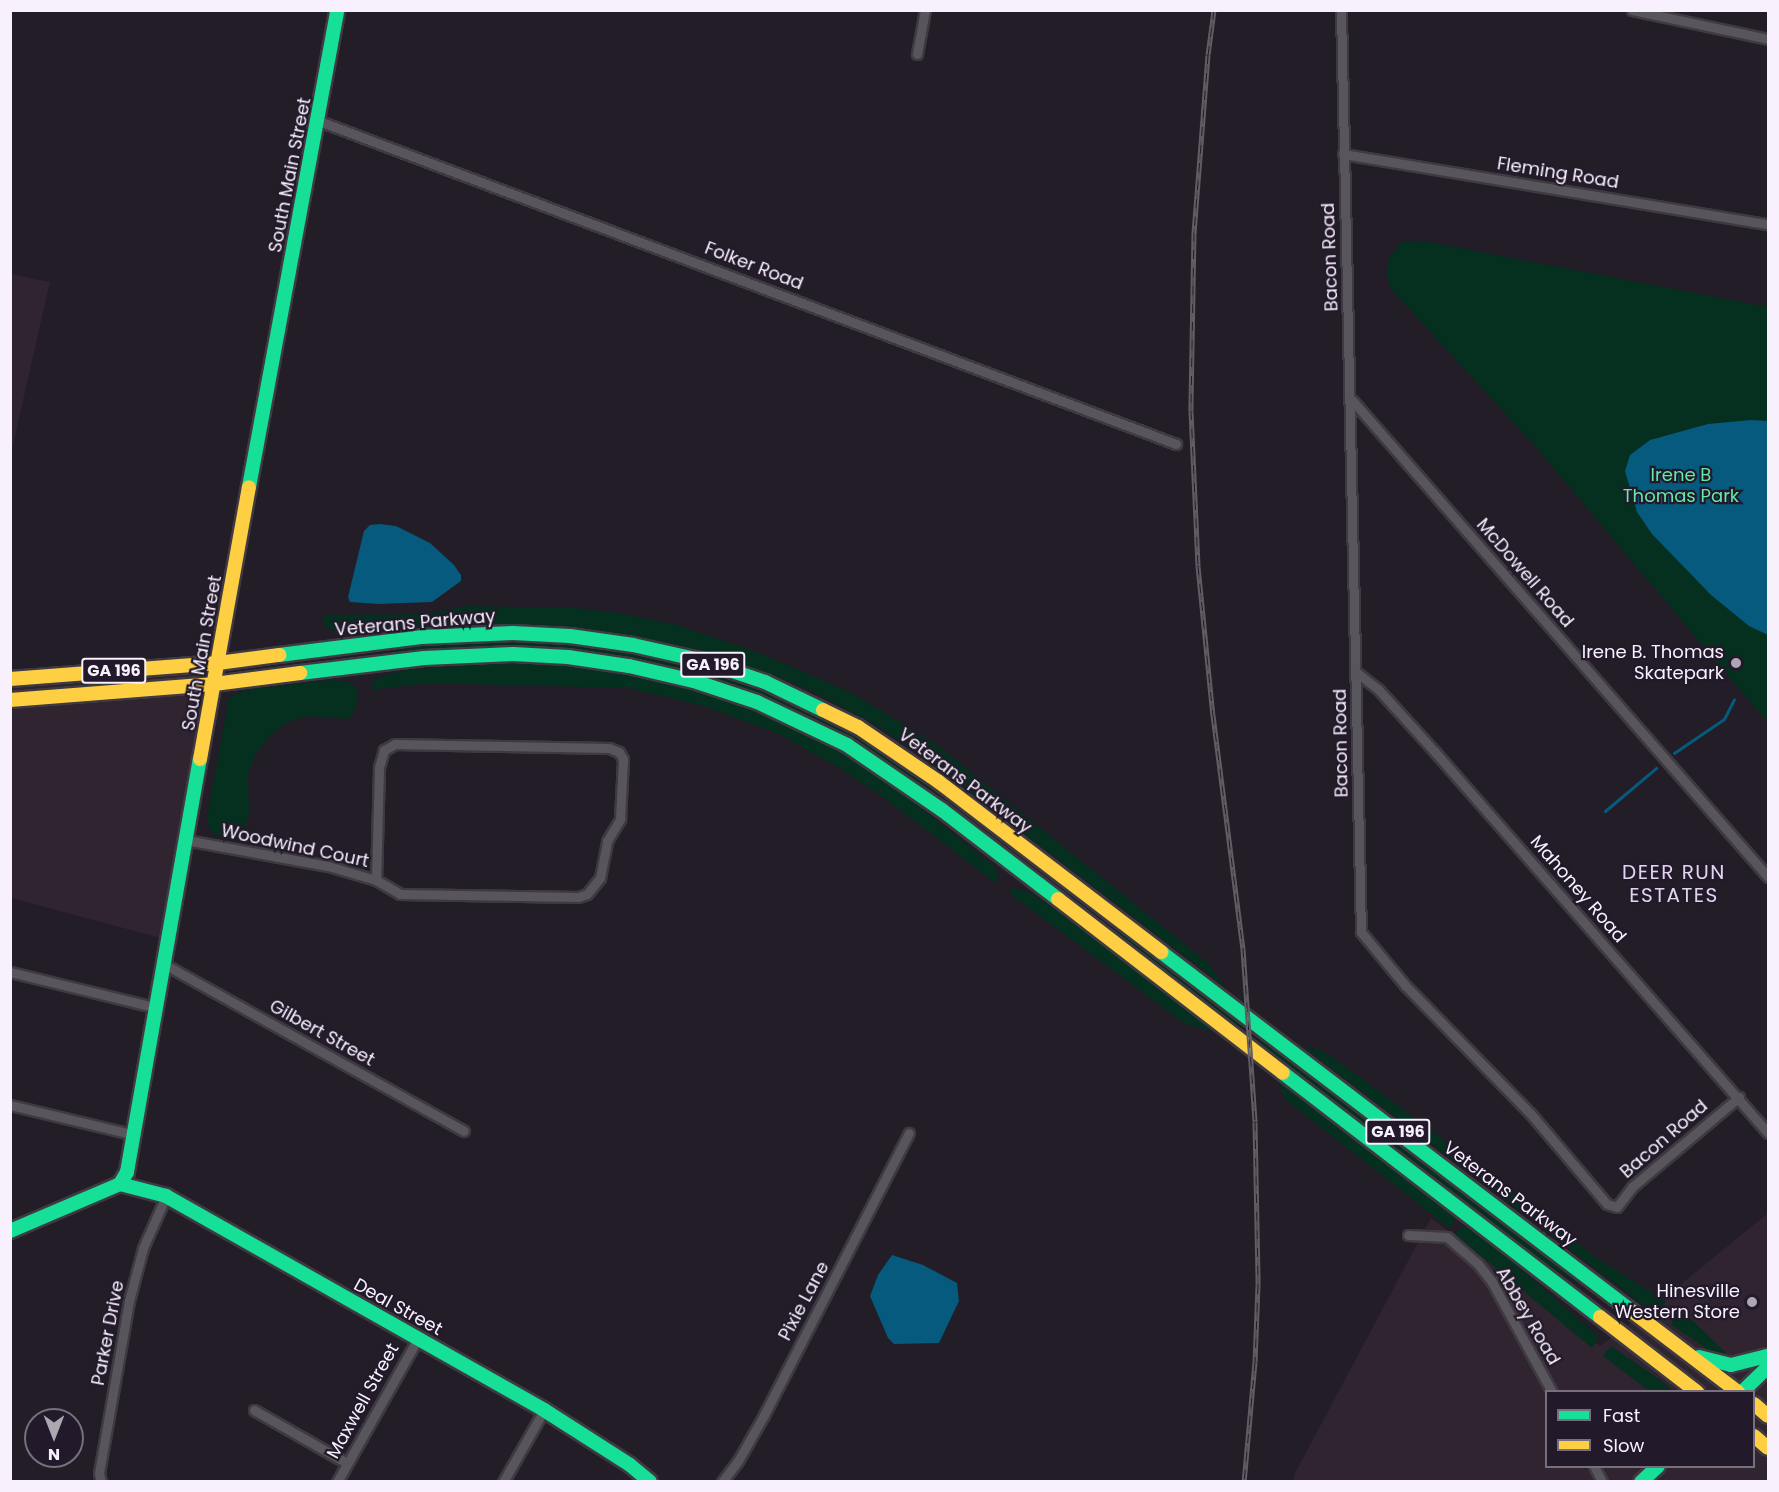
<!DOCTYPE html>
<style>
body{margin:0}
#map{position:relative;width:1779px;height:1492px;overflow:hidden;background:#221d26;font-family:Poppins,sans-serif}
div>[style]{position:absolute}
.commercial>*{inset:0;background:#2f2430}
.green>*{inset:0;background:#052f1f}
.water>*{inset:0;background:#065a7d}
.stream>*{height:3px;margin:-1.5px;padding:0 1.5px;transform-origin:1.5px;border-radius:1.5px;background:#065a7d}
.roads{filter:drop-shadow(2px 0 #3e3a41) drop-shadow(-2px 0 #3e3a41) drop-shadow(0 2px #3e3a41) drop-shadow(0 -2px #3e3a41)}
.street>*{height:9px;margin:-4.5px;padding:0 4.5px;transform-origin:4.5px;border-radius:4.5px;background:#59555c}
.fast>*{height:14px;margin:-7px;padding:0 7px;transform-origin:7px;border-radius:7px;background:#16e098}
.slow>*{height:14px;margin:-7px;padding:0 7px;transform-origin:7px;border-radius:7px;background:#ffcf43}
.rail>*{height:5px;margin-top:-2.5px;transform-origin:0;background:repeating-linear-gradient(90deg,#22192a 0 9px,#615d64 0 18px);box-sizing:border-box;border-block:2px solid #615d64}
.dots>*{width:16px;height:16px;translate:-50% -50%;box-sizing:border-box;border:3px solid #22192a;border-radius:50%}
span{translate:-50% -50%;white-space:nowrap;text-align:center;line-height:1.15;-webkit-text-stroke:4.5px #22192a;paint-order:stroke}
.shield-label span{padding:2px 4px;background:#22192a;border:2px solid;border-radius:4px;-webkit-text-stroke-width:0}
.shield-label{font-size:16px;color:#f8f1fd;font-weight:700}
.street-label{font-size:18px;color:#f8f1fd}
.park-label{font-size:18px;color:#61eaaa}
.poi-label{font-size:18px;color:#f8f1fd}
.right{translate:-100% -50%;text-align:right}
.neighbourhood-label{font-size:20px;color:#e1d5ed;letter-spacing:1.5px}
.frame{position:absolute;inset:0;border:12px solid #f8f1fd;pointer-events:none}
.legend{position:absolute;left:1545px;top:1390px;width:210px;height:78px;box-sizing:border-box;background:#22192a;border:2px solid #786f7e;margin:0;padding:8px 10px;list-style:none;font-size:18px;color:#f8f1fd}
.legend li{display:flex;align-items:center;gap:12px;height:30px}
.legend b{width:30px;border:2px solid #786f7e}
.north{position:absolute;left:24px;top:1408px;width:60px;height:60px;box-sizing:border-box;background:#22192a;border:2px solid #786f7e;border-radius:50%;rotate:180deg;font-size:16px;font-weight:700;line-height:24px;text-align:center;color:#f8f1fd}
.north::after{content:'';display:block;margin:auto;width:21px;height:27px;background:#ada7b2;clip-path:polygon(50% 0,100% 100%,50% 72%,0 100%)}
</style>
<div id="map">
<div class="commercial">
<i style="clip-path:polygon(11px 274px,50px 282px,11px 454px,10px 274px)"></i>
<i style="clip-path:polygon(218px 659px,168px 940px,11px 898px,10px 676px)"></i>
<i style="clip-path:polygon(evenodd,1768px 1213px,1768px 1481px,1293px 1482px,1294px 1475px,1431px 1218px,1600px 1346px,1664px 1298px,1768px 1213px,1546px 1392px,1754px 1392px,1754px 1466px,1546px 1466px,1546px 1392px)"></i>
</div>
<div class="green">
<i style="clip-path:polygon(1423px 241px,1768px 307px,1768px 723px,1535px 446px,1391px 289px,1386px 273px,1389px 258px,1402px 242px)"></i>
<i style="clip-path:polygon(467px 606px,574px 608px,619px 613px,678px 625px,764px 655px,852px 693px,937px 745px,1209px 964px,1225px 987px,923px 756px,873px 723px,812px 691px,774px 675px,681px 646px,592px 629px,499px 624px,435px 625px,340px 633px,326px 628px,322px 615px,424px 614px)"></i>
<i style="clip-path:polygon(505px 639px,616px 648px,688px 664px,731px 677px,780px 695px,861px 736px,935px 787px,932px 790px,851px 739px,800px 712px,759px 695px,684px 670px,615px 655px,560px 649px,468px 647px,390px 656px,389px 652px,435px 643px)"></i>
<i style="clip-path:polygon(503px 663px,564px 665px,629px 674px,709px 694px,785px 722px,818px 738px,877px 773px,994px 866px,998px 872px,997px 881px,993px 881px,883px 797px,836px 766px,779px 734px,707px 707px,628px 688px,428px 683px,371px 690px,374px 679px,406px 670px)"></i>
<i style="clip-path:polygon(333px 680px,350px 682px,357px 689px,357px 705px,349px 719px,307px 716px,284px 724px,269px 737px,256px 754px,248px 775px,249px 815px,241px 838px,233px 840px,214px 834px,207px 824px,208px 812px,229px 697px,250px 689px)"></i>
<i style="clip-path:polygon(1015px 888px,1031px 893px,1089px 933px,1215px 1032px,1185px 1024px,1013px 896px,1009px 891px)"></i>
<i style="clip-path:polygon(1119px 932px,1148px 949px,1242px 1022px,1243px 1027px,1240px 1029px,1118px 935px)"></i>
<i style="clip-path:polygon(1262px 1037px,1598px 1291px,1595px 1294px,1525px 1251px,1260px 1045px)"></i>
<i style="clip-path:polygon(1303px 1047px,1320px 1050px,1334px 1058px,1535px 1208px,1596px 1258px,1666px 1301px,1663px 1306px,1654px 1312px,1650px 1310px)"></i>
<i style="clip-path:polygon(1278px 1078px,1453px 1214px,1455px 1219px,1452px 1226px,1449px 1228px,1290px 1103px,1283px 1096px)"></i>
<i style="clip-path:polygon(1461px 1227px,1469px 1227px,1494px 1246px,1597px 1335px,1598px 1339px,1592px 1348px,1455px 1234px)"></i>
<i style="clip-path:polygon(1676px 1309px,1691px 1319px,1731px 1358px,1720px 1358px,1672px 1325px,1672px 1315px)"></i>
<i style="clip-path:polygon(1611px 1346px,1666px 1384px,1672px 1391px,1649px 1391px,1603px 1356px)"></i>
</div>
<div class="water">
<i style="clip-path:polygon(1751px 420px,1768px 421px,1768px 635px,1749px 626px,1711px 595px,1652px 534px,1637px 512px,1625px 471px,1630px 455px,1650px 440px,1708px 424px)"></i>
<i style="clip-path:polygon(380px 524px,396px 526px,430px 543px,454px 565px,461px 575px,461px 581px,432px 602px,378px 604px,350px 602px,348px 597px,364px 531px,370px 525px)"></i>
<i style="clip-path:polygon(892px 1255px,923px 1265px,957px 1283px,959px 1301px,939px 1343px,894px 1344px,888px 1338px,870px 1296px,878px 1275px)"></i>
</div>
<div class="stream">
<i style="left:1674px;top:753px;width:60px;rotate:-34.2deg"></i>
<i style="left:1724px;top:719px;width:22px;rotate:-63deg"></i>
<i style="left:1605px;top:811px;width:67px;rotate:-40.1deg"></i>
</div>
<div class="roads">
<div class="street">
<i style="left:1341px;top:10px;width:922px;rotate:88.76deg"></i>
<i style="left:1361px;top:932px;width:69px;rotate:50.3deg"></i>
<i style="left:1405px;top:985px;width:179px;rotate:45.7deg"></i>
<i style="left:1530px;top:1113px;width:119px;rotate:49.8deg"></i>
<i style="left:1607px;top:1204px;width:10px;rotate:17deg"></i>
<i style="left:1617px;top:1207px;width:25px;rotate:-53deg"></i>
<i style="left:1632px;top:1187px;width:140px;rotate:-40.1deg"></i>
<i style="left:1632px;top:10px;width:139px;rotate:12deg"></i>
<i style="left:917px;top:54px;width:45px;rotate:-79.7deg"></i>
<i style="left:319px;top:121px;width:916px;rotate:20.65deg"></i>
<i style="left:1343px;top:154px;width:431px;rotate:9.4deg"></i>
<i style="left:1352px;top:400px;width:633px;rotate:48.91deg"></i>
<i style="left:1356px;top:672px;width:28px;rotate:38deg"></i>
<i style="left:1378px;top:689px;width:85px;rotate:47.9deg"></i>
<i style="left:1435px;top:752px;width:506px;rotate:48.85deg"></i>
<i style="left:186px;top:840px;width:144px;rotate:10.4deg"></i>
<i style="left:328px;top:866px;width:50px;rotate:16.3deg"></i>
<i style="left:376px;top:880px;width:28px;rotate:30deg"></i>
<i style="left:400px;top:894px;width:178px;rotate:1deg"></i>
<i style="left:578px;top:897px;width:9px;rotate:-18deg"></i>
<i style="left:587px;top:894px;width:21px;rotate:-51deg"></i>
<i style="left:600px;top:878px;width:38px;rotate:-79deg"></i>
<i style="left:607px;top:841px;width:26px;rotate:-59deg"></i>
<i style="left:620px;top:819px;width:60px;rotate:-87.1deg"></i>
<i style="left:623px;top:759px;width:8px;rotate:-120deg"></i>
<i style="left:619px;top:752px;width:11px;rotate:-158deg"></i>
<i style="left:609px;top:748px;width:214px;rotate:-178.9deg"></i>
<i style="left:395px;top:744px;width:13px;rotate:151deg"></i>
<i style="left:384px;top:750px;width:19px;rotate:106deg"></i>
<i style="left:379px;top:768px;width:112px;rotate:91.5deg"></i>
<i style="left:164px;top:964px;width:343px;rotate:29.1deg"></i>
<i style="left:10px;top:972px;width:148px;rotate:13.7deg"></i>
<i style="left:10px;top:1105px;width:129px;rotate:13.5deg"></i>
<i style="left:1408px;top:1235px;width:39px;rotate:3deg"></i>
<i style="left:1447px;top:1237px;width:41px;rotate:41.1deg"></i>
<i style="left:1478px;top:1264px;width:23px;rotate:52deg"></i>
<i style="left:1492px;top:1282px;width:125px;rotate:61.4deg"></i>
<i style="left:254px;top:1410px;width:107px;rotate:29.7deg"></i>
<i style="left:1594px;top:1466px;width:18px;rotate:63deg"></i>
<i style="left:101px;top:1482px;width:9px;rotate:-103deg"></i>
<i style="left:99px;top:1473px;width:175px;rotate:-80.1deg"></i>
<i style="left:129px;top:1301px;width:55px;rotate:-75.2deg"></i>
<i style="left:143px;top:1248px;width:57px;rotate:-66.1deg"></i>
<i style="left:337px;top:1482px;width:165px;rotate:-60.6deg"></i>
<i style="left:503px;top:1482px;width:83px;rotate:-60.3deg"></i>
<i style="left:722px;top:1482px;width:26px;rotate:-53deg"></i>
<i style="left:738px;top:1461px;width:53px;rotate:-60.5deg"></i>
<i style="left:764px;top:1415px;width:317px;rotate:-62.8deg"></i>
</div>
<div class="fast">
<i style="left:249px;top:487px;width:485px;rotate:-79.5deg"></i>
<i style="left:279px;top:655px;width:143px;rotate:-7.2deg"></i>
<i style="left:421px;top:637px;width:92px;rotate:-2.5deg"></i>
<i style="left:513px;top:633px;width:57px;rotate:3deg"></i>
<i style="left:570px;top:636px;width:64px;rotate:8.1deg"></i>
<i style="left:633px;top:645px;width:69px;rotate:12.6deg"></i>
<i style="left:700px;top:660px;width:69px;rotate:18.7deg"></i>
<i style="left:765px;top:682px;width:64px;rotate:25.8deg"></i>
<i style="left:300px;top:673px;width:125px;rotate:-6.9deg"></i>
<i style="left:424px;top:658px;width:89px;rotate:-2.6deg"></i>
<i style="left:513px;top:654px;width:55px;rotate:3.1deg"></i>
<i style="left:568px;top:657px;width:62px;rotate:8.4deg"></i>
<i style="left:629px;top:666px;width:67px;rotate:13deg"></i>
<i style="left:694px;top:681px;width:66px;rotate:18.4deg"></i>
<i style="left:757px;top:702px;width:100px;rotate:25.5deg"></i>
<i style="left:847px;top:745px;width:115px;rotate:34.4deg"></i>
<i style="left:942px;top:810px;width:146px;rotate:37.5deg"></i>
<i style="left:1161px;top:952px;width:594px;rotate:37.33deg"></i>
<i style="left:1283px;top:1073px;width:400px;rotate:37.6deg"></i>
<i style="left:120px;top:1184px;width:48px;rotate:14.6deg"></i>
<i style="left:166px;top:1196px;width:434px;rotate:29.5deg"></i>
<i style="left:544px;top:1410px;width:102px;rotate:32.6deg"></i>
<i style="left:630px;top:1465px;width:26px;rotate:40deg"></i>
<i style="left:10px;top:1231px;width:120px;rotate:-23.1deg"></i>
<i style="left:120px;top:1184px;width:14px;rotate:-60deg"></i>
<i style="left:127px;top:1172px;width:419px;rotate:-80deg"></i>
<i style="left:1699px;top:1357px;width:33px;rotate:14deg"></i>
<i style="left:1731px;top:1365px;width:38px;rotate:-14deg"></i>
<i style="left:1742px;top:1392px;width:36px;rotate:-44deg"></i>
<i style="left:1641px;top:1482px;width:23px;rotate:-43deg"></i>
</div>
<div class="slow">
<i style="left:10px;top:679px;width:209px;rotate:-4.4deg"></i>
<i style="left:218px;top:663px;width:62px;rotate:-7.5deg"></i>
<i style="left:10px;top:700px;width:205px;rotate:-4.5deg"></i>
<i style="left:214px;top:684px;width:87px;rotate:-7.3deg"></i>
<i style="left:823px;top:710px;width:39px;rotate:26deg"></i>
<i style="left:858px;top:727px;width:98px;rotate:34.2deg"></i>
<i style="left:939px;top:782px;width:280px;rotate:37.4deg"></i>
<i style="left:200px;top:759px;width:276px;rotate:-79.8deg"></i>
<i style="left:1058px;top:899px;width:284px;rotate:37.7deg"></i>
<i style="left:1633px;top:1312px;width:132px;rotate:37.3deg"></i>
<i style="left:1600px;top:1317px;width:123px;rotate:37.7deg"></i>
<i style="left:1754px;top:1404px;width:18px;rotate:41deg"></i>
<i style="left:1754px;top:1436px;width:18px;rotate:41deg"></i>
</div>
</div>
<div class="rail">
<i style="left:1214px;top:10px;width:45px;rotate:97.6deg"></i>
<i style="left:1208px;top:55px;width:178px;rotate:94.5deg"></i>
<i style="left:1194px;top:232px;width:179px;rotate:91deg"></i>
<i style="left:1191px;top:411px;width:155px;rotate:87.4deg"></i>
<i style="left:1198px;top:566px;width:150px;rotate:84.3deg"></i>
<i style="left:1213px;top:715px;width:236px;rotate:82.7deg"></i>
<i style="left:1243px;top:949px;width:173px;rotate:86deg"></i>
<i style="left:1255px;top:1122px;width:163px;rotate:88.9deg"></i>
<i style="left:1258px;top:1285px;width:77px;rotate:92.2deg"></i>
<i style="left:1255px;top:1362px;width:121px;rotate:95.2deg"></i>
</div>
<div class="dots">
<i style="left:1736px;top:663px;background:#ada7b2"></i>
<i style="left:1752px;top:1302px;background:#ada7b2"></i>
</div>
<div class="shield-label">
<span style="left:713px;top:665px">GA 196</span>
<span style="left:114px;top:671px">GA 196</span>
<span style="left:1398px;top:1132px">GA 196</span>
</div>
<div class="street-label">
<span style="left:1558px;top:173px;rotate:9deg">Fleming Road</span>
<span style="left:290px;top:175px;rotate:-79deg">South Main Street</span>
<span style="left:1330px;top:257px;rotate:-92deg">Bacon Road</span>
<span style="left:754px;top:266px;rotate:21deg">Folker Road</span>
<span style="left:1525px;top:573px;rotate:49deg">McDowell Road</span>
<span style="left:415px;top:623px;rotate:-5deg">Veterans Parkway</span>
<span style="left:202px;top:653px;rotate:-80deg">South Main Street</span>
<span style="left:1341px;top:743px;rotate:-91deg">Bacon Road</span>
<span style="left:965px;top:781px;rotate:37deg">Veterans Parkway</span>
<span style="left:295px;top:846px;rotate:12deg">Woodwind Court</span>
<span style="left:1578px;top:889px;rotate:49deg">Mahoney Road</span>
<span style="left:322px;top:1033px;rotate:29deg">Gilbert Street</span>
<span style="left:1664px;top:1139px;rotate:-41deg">Bacon Road</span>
<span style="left:1510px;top:1194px;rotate:37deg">Veterans Parkway</span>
<span style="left:804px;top:1301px;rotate:-62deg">Pixie Lane</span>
<span style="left:398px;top:1307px;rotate:29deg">Deal Street</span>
<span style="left:1528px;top:1316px;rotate:60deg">Abbey Road</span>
<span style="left:108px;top:1333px;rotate:-79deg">Parker Drive</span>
<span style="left:363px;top:1401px;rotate:-61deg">Maxwell Street</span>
</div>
<div class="park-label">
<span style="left:1681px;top:486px">Irene B<br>Thomas Park</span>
</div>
<div class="poi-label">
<span class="right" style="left:1724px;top:663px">Irene B. Thomas<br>Skatepark</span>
<span class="right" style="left:1740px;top:1302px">Hinesville<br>Western Store</span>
</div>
<div class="neighbourhood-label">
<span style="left:1674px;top:884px">DEER RUN<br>ESTATES</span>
</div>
<div class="frame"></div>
<ul class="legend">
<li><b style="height:8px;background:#16e098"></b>Fast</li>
<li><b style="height:8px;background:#ffcf43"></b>Slow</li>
</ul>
<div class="north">N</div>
</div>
